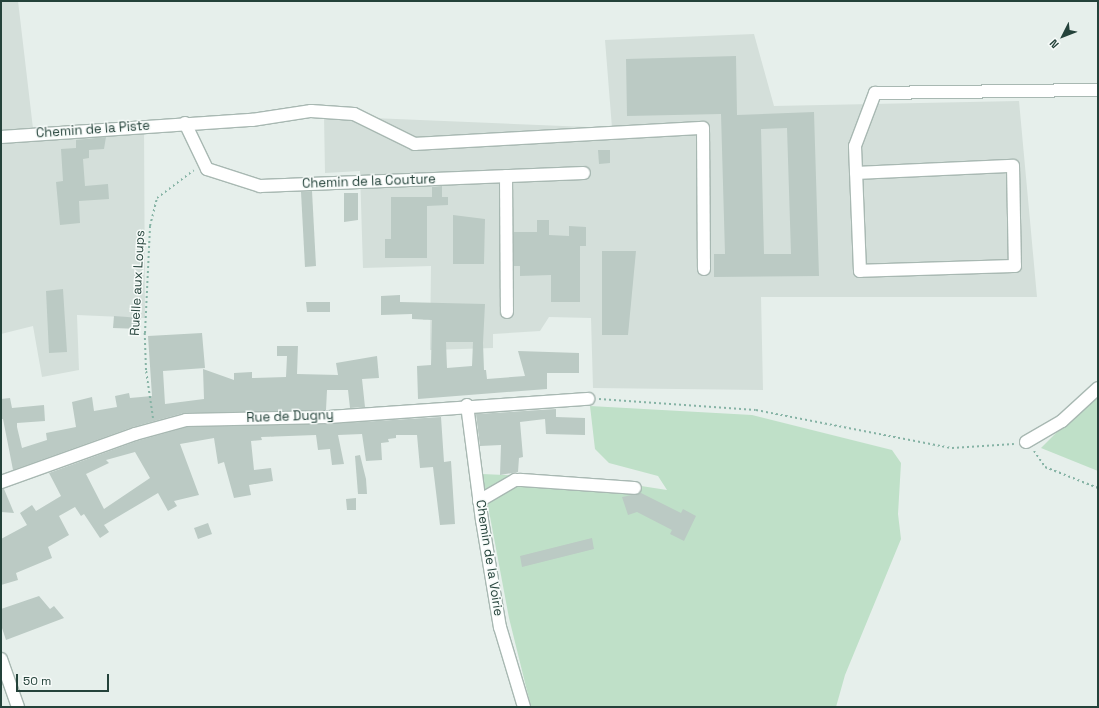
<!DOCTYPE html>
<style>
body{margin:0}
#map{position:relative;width:1099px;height:708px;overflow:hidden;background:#e6efeb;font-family:"Space Grotesk",sans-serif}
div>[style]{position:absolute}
.built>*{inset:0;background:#d4dfda}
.green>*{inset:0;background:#bfe0c8}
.building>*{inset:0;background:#bbcac4}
.path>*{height:2px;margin-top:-1px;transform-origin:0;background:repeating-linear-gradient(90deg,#86b3a5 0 2px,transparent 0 5px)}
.roads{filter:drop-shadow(1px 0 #a8b8b2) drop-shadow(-1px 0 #a8b8b2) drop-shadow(0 1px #a8b8b2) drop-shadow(0 -1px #a8b8b2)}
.minor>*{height:12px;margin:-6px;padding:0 6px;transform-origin:6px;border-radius:6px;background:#fff}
span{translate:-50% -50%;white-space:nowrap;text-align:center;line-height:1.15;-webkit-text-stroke:3px #f7fbf9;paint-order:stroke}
.street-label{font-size:13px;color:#24423a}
.frame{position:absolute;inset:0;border:2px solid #24423a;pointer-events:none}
.north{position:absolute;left:1043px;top:16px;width:40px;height:40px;-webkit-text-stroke:3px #f7fbf9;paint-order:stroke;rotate:228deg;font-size:11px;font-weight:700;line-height:16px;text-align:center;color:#24423a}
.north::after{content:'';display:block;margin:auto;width:14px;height:18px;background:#24423a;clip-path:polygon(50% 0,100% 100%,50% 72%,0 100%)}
.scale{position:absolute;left:16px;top:674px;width:93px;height:18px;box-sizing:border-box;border:2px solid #24423a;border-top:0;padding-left:5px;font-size:12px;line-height:14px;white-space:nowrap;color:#24423a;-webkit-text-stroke:3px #f7fbf9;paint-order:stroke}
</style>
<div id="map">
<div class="built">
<i style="clip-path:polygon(1px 1px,18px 1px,34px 137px,144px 124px,145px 318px,77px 315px,79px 370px,42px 377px,33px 326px,1px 334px)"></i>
<i style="clip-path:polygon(754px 34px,774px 106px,1019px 101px,1037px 297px,761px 297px,763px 390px,593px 388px,591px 318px,549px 317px,540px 331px,493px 334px,493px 348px,430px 350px,431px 266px,363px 268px,360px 171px,325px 173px,324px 116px,612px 128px,605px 40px)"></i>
</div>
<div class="green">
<i style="clip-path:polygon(1098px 391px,1098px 471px,1041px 448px)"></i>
<i style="clip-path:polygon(590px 406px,752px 415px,892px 450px,901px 463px,898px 514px,901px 539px,845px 675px,836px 707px,531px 707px,509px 618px,482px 474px,596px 479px,667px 490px,658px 476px,609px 463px,595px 449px)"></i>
</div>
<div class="building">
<i style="clip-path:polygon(evenodd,736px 56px,737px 115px,814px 112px,819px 276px,714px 277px,714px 254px,725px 254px,721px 114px,627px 116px,626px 59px,736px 56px,787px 128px,791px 254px,764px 254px,761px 129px,787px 128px)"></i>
<i style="clip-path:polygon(106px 137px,104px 149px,89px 150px,89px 158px,83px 159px,85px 186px,108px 184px,109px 199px,79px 201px,80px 223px,60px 225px,56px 182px,63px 181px,61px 149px,76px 148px,76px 140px)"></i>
<i style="clip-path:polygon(598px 150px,610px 150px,610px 163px,599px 164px)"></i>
<i style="clip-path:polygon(442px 186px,442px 197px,448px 197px,448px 205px,427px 206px,427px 258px,385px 258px,385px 239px,391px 239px,391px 197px,432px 197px,432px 187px)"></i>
<i style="clip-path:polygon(312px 191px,316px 266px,305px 267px,301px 192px)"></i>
<i style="clip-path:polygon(344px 193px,358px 193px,358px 220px,344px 222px)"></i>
<i style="clip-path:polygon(453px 215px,485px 219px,484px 264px,453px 264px)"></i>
<i style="clip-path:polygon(537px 220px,549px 220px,549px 235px,569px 236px,569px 226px,586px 227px,586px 246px,580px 246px,580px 302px,551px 302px,551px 275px,520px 276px,520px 266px,514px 266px,514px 232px,537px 232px)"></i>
<i style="clip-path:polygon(602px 251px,636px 251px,628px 335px,602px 335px)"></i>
<i style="clip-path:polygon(63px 289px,67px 352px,49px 353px,46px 291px)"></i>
<i style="clip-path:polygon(evenodd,400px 295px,400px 302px,485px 304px,483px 343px,484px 370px,486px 370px,487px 379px,525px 376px,518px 351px,579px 353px,579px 373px,547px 373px,547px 389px,418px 399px,417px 366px,431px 365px,432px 320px,412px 319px,412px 314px,381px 315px,381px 296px,400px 295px,446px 342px,473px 342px,472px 366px,447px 368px,446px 342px)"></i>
<i style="clip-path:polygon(306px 302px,330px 302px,330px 312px,307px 312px)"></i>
<i style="clip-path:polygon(114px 316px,141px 318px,140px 329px,113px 328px)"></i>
<i style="clip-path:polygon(202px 333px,205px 368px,163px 371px,165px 404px,204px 399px,203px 369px,234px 380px,234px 373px,252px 372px,252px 378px,286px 377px,287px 356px,277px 356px,277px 346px,298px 346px,297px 374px,338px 375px,336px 363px,377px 356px,379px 378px,362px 379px,365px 407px,350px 408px,348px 390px,327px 390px,326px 410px,184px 413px,133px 427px,13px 470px,3px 419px,1px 419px,1px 399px,10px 398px,12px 408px,44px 405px,45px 421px,17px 423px,17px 427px,22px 448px,47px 440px,46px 433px,76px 427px,72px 402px,92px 397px,94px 411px,117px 407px,115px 396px,129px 393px,130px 398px,152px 396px,148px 336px)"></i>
<i style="clip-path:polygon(556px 409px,556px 417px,585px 418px,585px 435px,546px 434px,545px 419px,520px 422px,523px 457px,519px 458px,518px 472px,500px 475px,501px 445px,480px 446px,476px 414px)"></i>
<i style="clip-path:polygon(evenodd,441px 417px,444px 462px,451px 461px,455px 524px,440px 525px,433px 467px,420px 468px,417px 435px,396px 435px,396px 438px,388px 439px,389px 442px,381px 443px,382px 460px,366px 461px,362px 434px,338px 435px,344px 464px,332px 465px,330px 449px,318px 450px,316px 435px,261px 437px,262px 440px,251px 441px,254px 470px,271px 468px,273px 481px,249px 485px,251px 495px,234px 498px,224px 462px,218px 464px,214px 438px,180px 444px,199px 495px,174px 501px,177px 506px,168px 511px,158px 493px,104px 525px,109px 532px,100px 538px,84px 514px,81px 516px,75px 507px,59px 516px,69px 535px,48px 547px,52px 558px,16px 573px,18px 580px,1px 585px,1px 539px,27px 525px,20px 513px,32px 505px,36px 511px,61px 496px,49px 473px,137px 441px,187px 427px,328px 424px,441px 417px,135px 452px,150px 478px,104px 509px,86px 474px,109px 463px,106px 460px,135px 452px)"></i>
<i style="clip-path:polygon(360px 455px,366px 479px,367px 494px,358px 494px,355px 456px)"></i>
<i style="clip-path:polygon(1px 489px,4px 489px,14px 513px,1px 512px)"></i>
<i style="clip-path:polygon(641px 493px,681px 513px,683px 509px,696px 516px,684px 541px,670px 534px,672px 530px,637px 512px,628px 515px,622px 497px)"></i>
<i style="clip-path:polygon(356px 498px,356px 510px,347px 510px,346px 499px)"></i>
<i style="clip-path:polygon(208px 523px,212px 534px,198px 539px,194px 528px)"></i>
<i style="clip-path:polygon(592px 538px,594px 549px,522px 567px,520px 556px)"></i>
<i style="clip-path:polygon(39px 596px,50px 609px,54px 606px,64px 618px,6px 640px,1px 625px,1px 609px)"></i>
</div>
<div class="path">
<i style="left:599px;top:399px;width:157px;rotate:4deg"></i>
<i style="left:756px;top:410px;width:200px;rotate:11deg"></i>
<i style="left:952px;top:448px;width:62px;rotate:-3.7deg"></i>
<i style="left:153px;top:418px;width:49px;rotate:-98.3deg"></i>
<i style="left:146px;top:370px;width:37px;rotate:-92deg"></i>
<i style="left:145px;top:333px;width:107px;rotate:-87.3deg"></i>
<i style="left:150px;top:226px;width:29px;rotate:-76deg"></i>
<i style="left:157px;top:198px;width:46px;rotate:-37.1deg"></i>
<i style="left:1034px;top:451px;width:19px;rotate:55deg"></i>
<i style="left:1045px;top:467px;width:57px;rotate:21.6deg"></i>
</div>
<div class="roads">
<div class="minor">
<i style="left:185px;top:123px;width:51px;rotate:64.4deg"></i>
<i style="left:207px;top:169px;width:56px;rotate:17.8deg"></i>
<i style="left:260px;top:186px;width:324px;rotate:-2.3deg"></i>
<i style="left:1px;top:137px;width:252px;rotate:-3.9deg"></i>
<i style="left:252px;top:120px;width:60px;rotate:-8.7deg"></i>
<i style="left:311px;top:111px;width:43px;rotate:4deg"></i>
<i style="left:354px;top:114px;width:68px;rotate:26.2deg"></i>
<i style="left:415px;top:144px;width:288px;rotate:-3.2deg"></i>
<i style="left:703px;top:128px;width:141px;rotate:89.6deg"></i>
<i style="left:856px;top:173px;width:157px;rotate:-2.6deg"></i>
<i style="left:1013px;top:166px;width:100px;rotate:88.9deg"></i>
<i style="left:1015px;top:266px;width:155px;rotate:178.2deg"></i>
<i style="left:860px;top:271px;width:125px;rotate:-92.3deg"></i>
<i style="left:855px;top:146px;width:57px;rotate:-69.3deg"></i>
<i style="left:875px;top:93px;width:223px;rotate:-0.8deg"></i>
<i style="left:506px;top:176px;width:136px;rotate:89.6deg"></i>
<i style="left:467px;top:405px;width:116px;rotate:82.6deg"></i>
<i style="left:482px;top:520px;width:109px;rotate:80.5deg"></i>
<i style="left:500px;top:627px;width:84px;rotate:73.3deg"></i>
<i style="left:1026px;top:442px;width:42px;rotate:-30.3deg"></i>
<i style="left:1062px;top:421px;width:49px;rotate:-42.5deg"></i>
<i style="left:1px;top:482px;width:142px;rotate:-19.7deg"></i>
<i style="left:135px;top:434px;width:53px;rotate:-15.4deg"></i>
<i style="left:186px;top:420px;width:142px;rotate:-1.2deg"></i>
<i style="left:328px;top:417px;width:261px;rotate:-4deg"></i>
<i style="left:479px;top:501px;width:42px;rotate:-30.3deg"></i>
<i style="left:515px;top:480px;width:6px"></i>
<i style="left:521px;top:480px;width:114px;rotate:4deg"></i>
<i style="left:1px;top:659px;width:51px;rotate:70.5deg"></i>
</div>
</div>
<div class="street-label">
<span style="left:93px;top:130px;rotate:-4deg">Chemin de la Piste</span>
<span style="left:369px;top:182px;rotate:-2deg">Chemin de la Couture</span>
<span style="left:138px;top:283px;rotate:-87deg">Ruelle aux Loups</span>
<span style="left:290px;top:417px;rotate:-2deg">Rue de Dugny</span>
<span style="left:489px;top:558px;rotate:81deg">Chemin de la Voirie</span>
</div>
<div class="frame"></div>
<div class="north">N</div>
<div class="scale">50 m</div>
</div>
